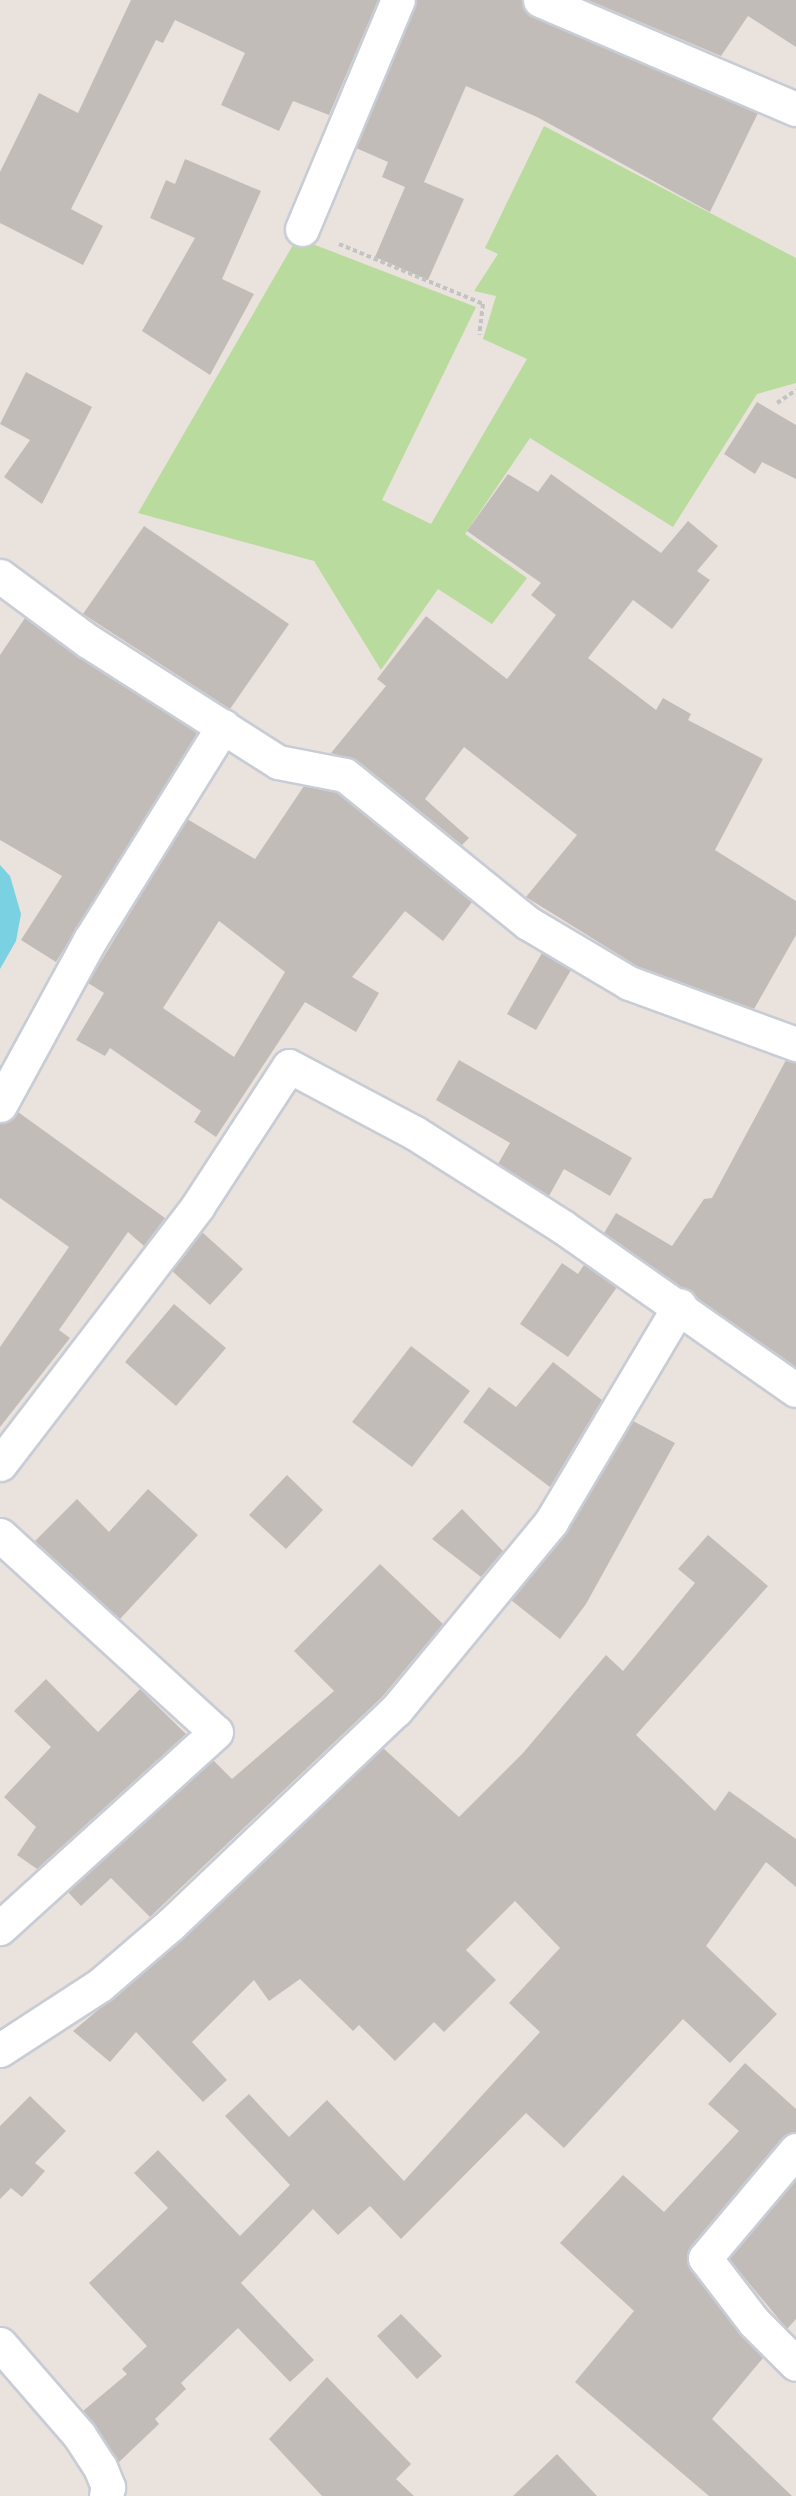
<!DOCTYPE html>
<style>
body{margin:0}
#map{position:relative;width:796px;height:2496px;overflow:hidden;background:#eae2dc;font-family:"Fira Sans Condensed",sans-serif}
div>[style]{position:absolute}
.green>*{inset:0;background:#badb9e}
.water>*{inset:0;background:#79d1e1}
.building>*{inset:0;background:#c2bcb9}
.path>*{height:4px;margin-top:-2px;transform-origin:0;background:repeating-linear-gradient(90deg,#c3c3c3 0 4.5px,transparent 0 7.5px)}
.roads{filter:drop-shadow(2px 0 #c8ccd5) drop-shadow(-2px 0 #c8ccd5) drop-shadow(0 2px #c8ccd5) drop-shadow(0 -2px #c8ccd5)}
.minor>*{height:33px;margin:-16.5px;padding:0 16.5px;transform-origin:16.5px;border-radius:16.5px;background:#fff}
span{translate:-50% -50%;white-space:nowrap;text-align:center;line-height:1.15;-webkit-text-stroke:4.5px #fff;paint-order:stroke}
</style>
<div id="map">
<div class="green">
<i style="clip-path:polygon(544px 126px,796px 258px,796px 383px,757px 394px,673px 527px,530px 438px,465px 534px,527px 578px,492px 624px,438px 589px,381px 670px,314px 561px,138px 513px,297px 238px,476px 307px,382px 500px,431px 524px,527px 359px,483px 339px,496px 296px,474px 291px,498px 254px,485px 248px)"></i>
</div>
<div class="water">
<i style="clip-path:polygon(0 865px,10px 876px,21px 914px,16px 941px,0 969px)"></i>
</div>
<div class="building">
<i style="clip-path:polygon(131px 0,378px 0,329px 115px,293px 101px,279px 131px,221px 105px,245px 53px,175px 20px,163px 43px,156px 40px,71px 209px,103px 226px,83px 265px,0 223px,0 172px,39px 93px,78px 113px)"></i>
<i style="clip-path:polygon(416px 0,522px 0,533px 17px,758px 113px,710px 212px,537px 117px,466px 86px,424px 182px,464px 199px,428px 280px,375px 257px,405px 187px,382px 177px,388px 162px,356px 148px)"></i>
<i style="clip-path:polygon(588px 0,796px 0,796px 47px,748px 16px,721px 56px)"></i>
<i style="clip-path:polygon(185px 159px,261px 191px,222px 279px,254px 294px,210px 375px,142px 331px,195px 238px,150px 218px,166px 180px,175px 184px)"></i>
<i style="clip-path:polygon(26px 372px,92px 407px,42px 504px,4px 477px,30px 440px,0 424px)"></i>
<i style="clip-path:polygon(757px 402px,796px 425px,796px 479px,762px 462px,755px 474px,724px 454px)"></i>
<i style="clip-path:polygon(508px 474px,538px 492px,551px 474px,661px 553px,688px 521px,718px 546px,697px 571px,710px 580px,672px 629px,633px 600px,588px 658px,656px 710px,663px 698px,691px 714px,688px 720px,763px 759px,715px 850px,796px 901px,796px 935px,754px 1009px,637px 966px,526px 897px,577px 835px,464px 747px,425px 799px,469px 838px,462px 845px,357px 760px,331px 753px,386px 686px,377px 679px,426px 616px,507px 679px,556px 615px,531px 595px,541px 583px,467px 531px)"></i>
<i style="clip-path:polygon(144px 526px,289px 624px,230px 709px,83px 614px)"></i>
<i style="clip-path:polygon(25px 618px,197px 733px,56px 962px,21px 940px,62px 876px,0 840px,0 655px)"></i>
<i style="clip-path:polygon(evenodd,304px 786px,337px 793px,472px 902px,443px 941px,405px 911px,352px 977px,379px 993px,356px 1032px,305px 1002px,216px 1137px,194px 1122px,201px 1111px,110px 1048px,105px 1056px,76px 1040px,104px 993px,88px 983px,187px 819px,255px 859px,304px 786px,219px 921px,285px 972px,234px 1057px,163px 1008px,219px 921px)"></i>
<i style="clip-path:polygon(542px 953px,571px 970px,536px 1030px,507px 1014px)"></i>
<i style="clip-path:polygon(459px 1060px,632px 1158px,610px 1196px,564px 1169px,549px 1196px,498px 1164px,510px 1143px,436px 1100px)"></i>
<i style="clip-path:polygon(786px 1060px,796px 1062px,796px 1367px,604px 1233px,616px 1213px,672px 1246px,704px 1199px,712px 1198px)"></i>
<i style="clip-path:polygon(18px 1112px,165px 1218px,144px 1246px,128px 1232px,59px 1330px,70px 1338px,0 1427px,0 1347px,69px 1247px,0 1198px,0 1124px)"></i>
<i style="clip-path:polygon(202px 1232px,243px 1269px,210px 1305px,172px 1271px)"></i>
<i style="clip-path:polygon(562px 1263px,578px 1274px,584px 1265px,617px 1287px,568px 1357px,520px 1324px)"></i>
<i style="clip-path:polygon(174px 1304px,226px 1348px,176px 1406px,125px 1362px)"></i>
<i style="clip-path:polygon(411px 1346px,470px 1391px,412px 1467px,352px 1422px)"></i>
<i style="clip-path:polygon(553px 1362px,602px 1400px,550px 1487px,463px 1422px,489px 1387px,516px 1407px)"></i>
<i style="clip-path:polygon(633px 1421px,675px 1443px,586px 1604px,560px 1639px,511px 1600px,567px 1532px)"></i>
<i style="clip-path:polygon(287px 1475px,323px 1510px,286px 1549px,249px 1515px)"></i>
<i style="clip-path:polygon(148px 1489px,198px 1535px,120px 1619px,35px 1541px,77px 1499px,109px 1532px)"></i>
<i style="clip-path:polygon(462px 1509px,503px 1551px,481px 1577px,432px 1539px)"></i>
<i style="clip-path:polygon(708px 1535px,768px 1586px,636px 1735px,715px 1811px,729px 1791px,796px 1839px,796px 1887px,766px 1862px,706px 1946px,777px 2014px,730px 2063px,683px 2019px,564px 2148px,526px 2113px,401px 2239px,370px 2206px,338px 2235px,313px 2209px,241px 2283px,314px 2360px,290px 2382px,238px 2328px,181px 2383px,186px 2389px,155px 2419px,159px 2424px,118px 2463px,83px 2411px,127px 2374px,122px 2369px,147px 2346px,89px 2283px,168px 2208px,134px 2173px,158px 2150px,240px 2236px,290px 2185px,225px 2116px,249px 2094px,289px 2137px,327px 2100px,404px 2181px,540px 2032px,509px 2003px,560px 1948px,515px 1901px,466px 1950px,496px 1980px,444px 2032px,434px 2022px,395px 2061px,359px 2025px,353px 2031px,300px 1979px,269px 2001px,254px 1980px,192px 2042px,227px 2080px,203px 2102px,136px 2032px,110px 2062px,73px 2031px,184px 1938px,383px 1748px,459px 1817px,523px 1753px,606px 1655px,623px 1671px,695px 1583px,678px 1569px)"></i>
<i style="clip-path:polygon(380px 1564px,443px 1624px,382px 1697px,150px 1917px,111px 1878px,81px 1906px,68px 1892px,213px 1760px,232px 1779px,334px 1691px,294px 1651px)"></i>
<i style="clip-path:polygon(46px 1679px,98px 1732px,140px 1689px,186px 1734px,37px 1869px,17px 1855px,36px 1827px,4px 1797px,51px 1747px,14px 1711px)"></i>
<i style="clip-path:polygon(745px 2063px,796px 2109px,796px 2132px,782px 2138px,691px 2246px,687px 2261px,763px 2358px,712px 2419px,792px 2496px,709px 2496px,575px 2382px,634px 2311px,560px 2243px,623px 2175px,664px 2212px,739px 2131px,708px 2104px)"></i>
<i style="clip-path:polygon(30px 2096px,66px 2131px,35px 2163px,45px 2171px,22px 2197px,11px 2188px,0 2199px,0 2126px)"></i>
<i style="clip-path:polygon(796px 2179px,796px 2319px,787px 2329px,729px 2259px)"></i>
<i style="clip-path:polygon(401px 2314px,442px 2356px,417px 2379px,377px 2336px)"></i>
<i style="clip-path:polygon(327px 2377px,411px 2464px,396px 2479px,414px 2496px,322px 2496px,269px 2439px)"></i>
<i style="clip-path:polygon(557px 2454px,597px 2496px,513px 2496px)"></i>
</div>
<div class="path">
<i style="left:339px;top:244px;width:156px;rotate:22.6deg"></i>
<i style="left:483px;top:304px;width:31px;rotate:97deg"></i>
<i style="left:777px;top:403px;width:23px;rotate:-34deg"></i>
</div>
<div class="roads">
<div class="minor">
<i style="left:540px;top:0;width:278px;rotate:23.1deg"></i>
<i style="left:302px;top:229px;width:248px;rotate:-67.3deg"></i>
<i style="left:0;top:576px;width:109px;rotate:36.5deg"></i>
<i style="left:88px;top:641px;width:225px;rotate:32.5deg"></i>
<i style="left:278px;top:762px;width:68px;rotate:11deg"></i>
<i style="left:345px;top:775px;width:235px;rotate:39deg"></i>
<i style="left:528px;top:923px;width:117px;rotate:30.7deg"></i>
<i style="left:629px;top:983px;width:178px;rotate:20.1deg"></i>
<i style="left:0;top:1105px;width:188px;rotate:-61.4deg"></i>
<i style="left:90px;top:940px;width:252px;rotate:-58.1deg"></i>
<i style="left:0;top:1464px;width:324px;rotate:-52.5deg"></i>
<i style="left:197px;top:1207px;width:168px;rotate:-56.9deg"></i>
<i style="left:289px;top:1066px;width:143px;rotate:28deg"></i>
<i style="left:415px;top:1133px;width:175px;rotate:32.4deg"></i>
<i style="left:563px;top:1227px;width:284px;rotate:35deg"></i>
<i style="left:0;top:1535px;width:292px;rotate:42.4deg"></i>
<i style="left:216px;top:1732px;width:292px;rotate:137.8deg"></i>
<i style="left:0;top:2050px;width:119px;rotate:-33deg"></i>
<i style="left:100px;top:1985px;width:94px;rotate:-40.7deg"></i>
<i style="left:171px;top:1924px;width:311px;rotate:-43.6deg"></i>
<i style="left:396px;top:1710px;width:244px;rotate:-50.5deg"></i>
<i style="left:551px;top:1522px;width:252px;rotate:-59.3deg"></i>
<i style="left:796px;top:2150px;width:141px;rotate:130.1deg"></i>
<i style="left:705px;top:2258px;width:81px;rotate:52.6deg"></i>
<i style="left:754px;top:2322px;width:59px;rotate:45deg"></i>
<i style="left:0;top:2344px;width:121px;rotate:49deg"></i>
<i style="left:79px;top:2435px;width:38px;rotate:57deg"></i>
<i style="left:100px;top:2467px;width:22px;rotate:68deg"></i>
<i style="left:108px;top:2487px;width:9px;rotate:103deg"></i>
</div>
</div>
</div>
